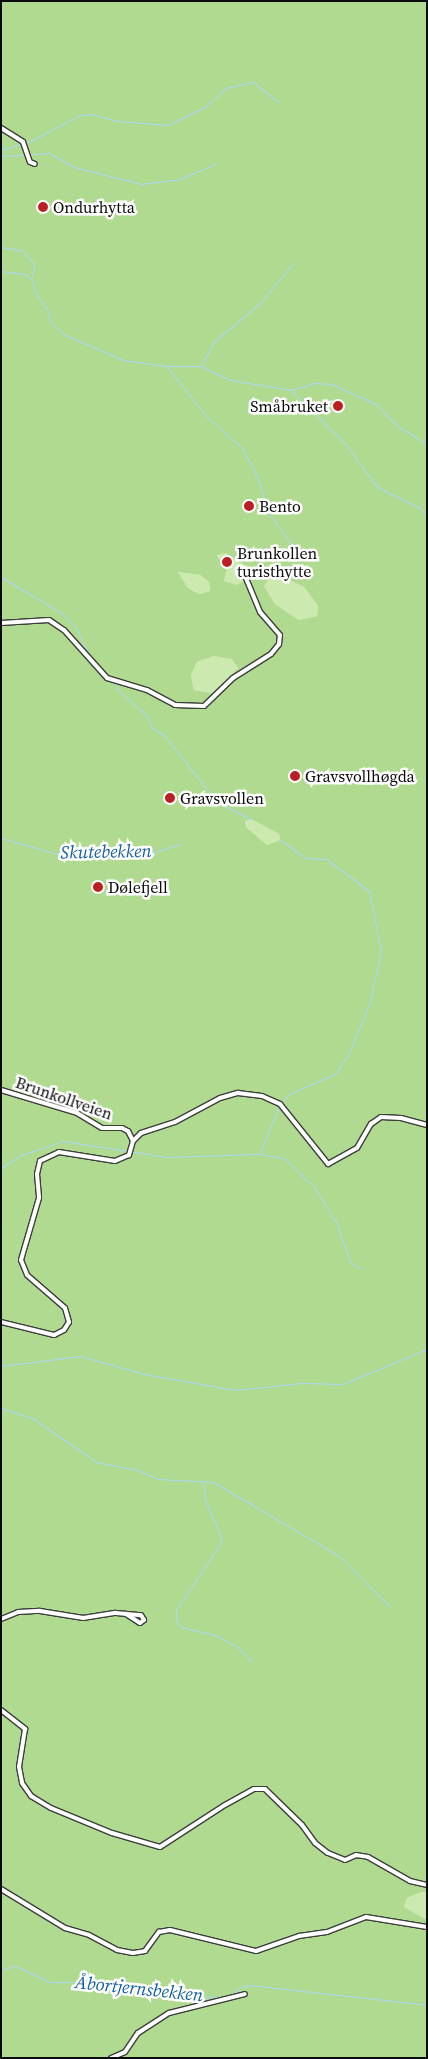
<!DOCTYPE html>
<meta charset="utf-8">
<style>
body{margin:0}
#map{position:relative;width:428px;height:2059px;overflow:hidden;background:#fffbe6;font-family:"Source Serif 4",serif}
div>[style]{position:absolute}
.green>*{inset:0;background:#cce9b0}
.forest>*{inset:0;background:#afda8f}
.stream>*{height:1px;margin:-0.5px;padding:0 0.5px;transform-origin:0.5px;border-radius:0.5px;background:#aad9f8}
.roads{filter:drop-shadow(1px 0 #3d3d3d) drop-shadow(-1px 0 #3d3d3d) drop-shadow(0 1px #3d3d3d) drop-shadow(0 -1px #3d3d3d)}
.minor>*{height:4px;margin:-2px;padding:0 2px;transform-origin:2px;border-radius:2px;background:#fff}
.dots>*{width:14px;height:14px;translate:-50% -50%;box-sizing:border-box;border:2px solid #fff;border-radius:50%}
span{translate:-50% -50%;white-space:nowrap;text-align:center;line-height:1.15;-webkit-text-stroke:5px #fff;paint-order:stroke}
.poi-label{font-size:16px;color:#0a0a0a}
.left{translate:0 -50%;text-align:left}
.right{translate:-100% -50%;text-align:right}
.street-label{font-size:16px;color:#0a0a0a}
.water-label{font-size:18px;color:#115d9d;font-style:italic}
.frame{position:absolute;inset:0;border:2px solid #0a0a0a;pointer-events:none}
</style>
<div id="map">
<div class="green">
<i style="clip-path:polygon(226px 553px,244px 565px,245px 581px,237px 585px,224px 582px,227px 570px,217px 554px)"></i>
<i style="clip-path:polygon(178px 572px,200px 575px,209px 582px,210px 591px,199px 594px,188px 588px)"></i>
<i style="clip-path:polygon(269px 579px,287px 579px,304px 587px,318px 606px,317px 616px,299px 620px,275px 604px,264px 586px)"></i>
<i style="clip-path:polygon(214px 656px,232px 658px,238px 668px,212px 693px,194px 690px,191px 675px,197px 662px)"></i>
<i style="clip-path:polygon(251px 819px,279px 834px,280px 840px,267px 845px,246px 827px,245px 821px)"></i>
<i style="clip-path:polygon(422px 1892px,427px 1893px,427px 1920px,404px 1907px,407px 1898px)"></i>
</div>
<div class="forest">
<i style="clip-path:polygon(evenodd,1px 1px,427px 1px,427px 1893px,422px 1892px,407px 1898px,404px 1907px,427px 1920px,427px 2058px,1px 2058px,1px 1px,226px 553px,244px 565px,245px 580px,237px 585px,224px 581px,227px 570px,217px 555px,226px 553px,1px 1px,178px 572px,200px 575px,209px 582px,210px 591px,199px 594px,188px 588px,178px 572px,1px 1px,269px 579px,287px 579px,304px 587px,318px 606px,317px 616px,299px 620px,275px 604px,264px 586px,269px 579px,1px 1px,214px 656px,232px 659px,238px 668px,212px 693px,194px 690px,191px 675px,197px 662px,214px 656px,1px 1px,251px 819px,279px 834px,280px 840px,267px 845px,246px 827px,245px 821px,251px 819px)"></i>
</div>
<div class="stream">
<i style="left:1px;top:150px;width:31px;rotate:-17deg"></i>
<i style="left:31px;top:141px;width:53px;rotate:-28deg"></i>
<i style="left:78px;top:116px;width:13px;rotate:-9deg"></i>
<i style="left:91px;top:114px;width:27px;rotate:15deg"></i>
<i style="left:117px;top:121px;width:51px;rotate:4.5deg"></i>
<i style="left:168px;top:125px;width:42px;rotate:-26.6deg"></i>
<i style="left:206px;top:106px;width:27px;rotate:-42deg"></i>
<i style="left:226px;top:88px;width:28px;rotate:-13deg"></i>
<i style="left:253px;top:82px;width:33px;rotate:38deg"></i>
<i style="left:1px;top:156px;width:48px;rotate:-3.6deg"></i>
<i style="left:49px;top:153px;width:29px;rotate:29deg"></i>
<i style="left:74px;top:167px;width:69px;rotate:14.2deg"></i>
<i style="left:141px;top:184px;width:39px;rotate:-7deg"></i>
<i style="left:180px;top:179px;width:40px;rotate:-23.4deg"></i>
<i style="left:1px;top:247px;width:22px;rotate:10deg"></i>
<i style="left:23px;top:251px;width:17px;rotate:50deg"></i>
<i style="left:34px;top:264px;width:15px;rotate:101deg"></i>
<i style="left:31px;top:279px;width:15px;rotate:70deg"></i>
<i style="left:36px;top:293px;width:22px;rotate:56deg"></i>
<i style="left:48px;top:311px;width:10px;rotate:79deg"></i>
<i style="left:50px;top:321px;width:18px;rotate:45deg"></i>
<i style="left:63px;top:334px;width:65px;rotate:23.4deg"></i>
<i style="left:123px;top:360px;width:44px;rotate:7.8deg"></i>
<i style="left:167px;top:366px;width:34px"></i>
<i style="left:201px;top:366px;width:32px;rotate:26deg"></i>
<i style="left:230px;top:380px;width:62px;rotate:9.3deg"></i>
<i style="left:291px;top:390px;width:74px;rotate:44.5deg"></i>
<i style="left:344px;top:442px;width:56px;rotate:53.7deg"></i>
<i style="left:377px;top:487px;width:48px;rotate:26deg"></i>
<i style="left:420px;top:508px;width:10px;rotate:45deg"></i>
<i style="left:1px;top:271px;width:24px;rotate:7deg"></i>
<i style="left:25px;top:274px;width:6px;rotate:39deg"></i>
<i style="left:201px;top:366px;width:27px;rotate:-62deg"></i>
<i style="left:214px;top:342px;width:60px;rotate:-40.3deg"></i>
<i style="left:260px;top:303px;width:53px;rotate:-50.3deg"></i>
<i style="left:167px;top:367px;width:64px;rotate:51.3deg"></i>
<i style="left:207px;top:417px;width:48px;rotate:41.6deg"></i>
<i style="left:243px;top:449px;width:30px;rotate:63deg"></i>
<i style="left:257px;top:476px;width:38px;rotate:73deg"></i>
<i style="left:268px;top:512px;width:49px;rotate:54.1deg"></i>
<i style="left:291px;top:390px;width:26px;rotate:-16deg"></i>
<i style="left:316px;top:383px;width:15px;rotate:4deg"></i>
<i style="left:331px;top:384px;width:49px;rotate:24deg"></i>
<i style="left:376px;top:404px;width:29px;rotate:46deg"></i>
<i style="left:396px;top:425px;width:36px;rotate:32deg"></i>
<i style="left:1px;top:577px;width:72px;rotate:30.8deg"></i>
<i style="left:63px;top:614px;width:21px;rotate:47deg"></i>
<i style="left:77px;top:629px;width:27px;rotate:66deg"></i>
<i style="left:114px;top:681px;width:9px;rotate:69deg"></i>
<i style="left:117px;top:689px;width:40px;rotate:42deg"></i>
<i style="left:147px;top:716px;width:13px;rotate:67deg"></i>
<i style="left:152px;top:728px;width:14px;rotate:30deg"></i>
<i style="left:164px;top:735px;width:85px;rotate:51.7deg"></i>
<i style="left:217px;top:802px;width:38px;rotate:27deg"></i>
<i style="left:1px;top:838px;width:59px;rotate:15.7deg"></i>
<i style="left:58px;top:854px;width:46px;rotate:-6.2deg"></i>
<i style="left:104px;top:849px;width:22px;rotate:13deg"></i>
<i style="left:125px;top:854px;width:22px"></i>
<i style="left:147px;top:854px;width:35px;rotate:-16deg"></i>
<i style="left:280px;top:840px;width:32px;rotate:35deg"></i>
<i style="left:306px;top:858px;width:20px;rotate:3deg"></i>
<i style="left:326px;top:859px;width:54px;rotate:36.7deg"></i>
<i style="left:369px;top:891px;width:61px;rotate:78.7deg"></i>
<i style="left:381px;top:951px;width:55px;rotate:102.5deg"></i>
<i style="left:369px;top:1005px;width:54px;rotate:112.8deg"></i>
<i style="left:348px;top:1055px;width:23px;rotate:124deg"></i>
<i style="left:335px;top:1074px;width:50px;rotate:156.5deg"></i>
<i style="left:289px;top:1094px;width:12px;rotate:132deg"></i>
<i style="left:260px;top:1153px;width:51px;rotate:-68deg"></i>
<i style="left:1px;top:1168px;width:24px;rotate:-33deg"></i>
<i style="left:21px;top:1155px;width:44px;rotate:-18.4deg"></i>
<i style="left:63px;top:1141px;width:105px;rotate:8.7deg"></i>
<i style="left:167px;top:1157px;width:92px;rotate:-1.9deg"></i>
<i style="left:259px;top:1154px;width:25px;rotate:9deg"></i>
<i style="left:284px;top:1158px;width:42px;rotate:44deg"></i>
<i style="left:314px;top:1187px;width:41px;rotate:57.8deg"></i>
<i style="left:336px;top:1222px;width:42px;rotate:70.7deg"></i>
<i style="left:350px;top:1262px;width:13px;rotate:32deg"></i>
<i style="left:1px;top:1366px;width:80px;rotate:-7.2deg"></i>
<i style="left:80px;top:1356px;width:67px;rotate:15.5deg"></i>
<i style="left:145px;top:1374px;width:90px;rotate:10.2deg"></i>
<i style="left:234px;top:1390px;width:69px;rotate:-5.8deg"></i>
<i style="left:303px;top:1383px;width:40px;rotate:1.4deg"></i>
<i style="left:343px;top:1384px;width:91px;rotate:-22.6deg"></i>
<i style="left:1px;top:1408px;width:35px;rotate:18deg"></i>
<i style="left:34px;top:1419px;width:75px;rotate:34.7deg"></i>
<i style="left:96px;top:1462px;width:42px;rotate:11deg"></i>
<i style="left:137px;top:1470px;width:23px;rotate:23deg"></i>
<i style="left:158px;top:1479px;width:55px;rotate:3.1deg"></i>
<i style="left:213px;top:1482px;width:146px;rotate:30.4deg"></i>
<i style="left:339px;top:1556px;width:72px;rotate:45deg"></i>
<i style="left:203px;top:1483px;width:16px;rotate:83deg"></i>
<i style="left:205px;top:1499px;width:45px;rotate:68deg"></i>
<i style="left:222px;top:1541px;width:83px;rotate:123.7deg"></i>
<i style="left:176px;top:1610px;width:11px;rotate:90deg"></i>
<i style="left:176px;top:1621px;width:8px;rotate:45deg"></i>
<i style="left:182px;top:1627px;width:36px;rotate:14deg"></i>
<i style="left:217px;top:1636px;width:26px;rotate:29deg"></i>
<i style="left:240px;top:1649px;width:16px;rotate:47deg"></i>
<i style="left:1px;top:1970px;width:15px;rotate:-16deg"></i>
<i style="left:15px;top:1966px;width:38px;rotate:25deg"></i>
<i style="left:50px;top:1982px;width:48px"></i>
<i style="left:98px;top:1982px;width:81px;rotate:9.9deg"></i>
<i style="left:178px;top:1996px;width:48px;rotate:1.2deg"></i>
<i style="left:230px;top:1996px;width:14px;rotate:-39deg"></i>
<i style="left:241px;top:1987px;width:9px;rotate:-13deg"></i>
<i style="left:250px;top:1985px;width:178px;rotate:6.4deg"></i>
</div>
<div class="roads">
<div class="minor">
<i style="left:1px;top:128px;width:26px;rotate:32deg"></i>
<i style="left:23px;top:142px;width:21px;rotate:71deg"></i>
<i style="left:30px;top:162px;width:5px;rotate:22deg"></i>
<i style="left:1px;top:623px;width:48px;rotate:-3.6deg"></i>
<i style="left:49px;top:620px;width:18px;rotate:34deg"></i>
<i style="left:64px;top:630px;width:64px;rotate:48.1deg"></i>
<i style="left:107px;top:678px;width:42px;rotate:16.7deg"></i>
<i style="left:147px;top:690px;width:32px;rotate:28deg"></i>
<i style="left:175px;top:705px;width:29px;rotate:2deg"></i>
<i style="left:204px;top:706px;width:40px;rotate:-44deg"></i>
<i style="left:233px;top:678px;width:45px;rotate:-32.3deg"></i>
<i style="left:271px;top:654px;width:13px;rotate:-51deg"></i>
<i style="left:279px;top:644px;width:9px;rotate:-84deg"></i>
<i style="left:280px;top:635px;width:30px;rotate:-131deg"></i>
<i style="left:260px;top:612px;width:44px;rotate:-112.5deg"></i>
<i style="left:1px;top:1090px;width:79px;rotate:16.8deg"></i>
<i style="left:77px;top:1113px;width:29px;rotate:31deg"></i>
<i style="left:102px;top:1128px;width:20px"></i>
<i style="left:122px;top:1128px;width:7px;rotate:27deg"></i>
<i style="left:128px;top:1131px;width:11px;rotate:63deg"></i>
<i style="left:133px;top:1141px;width:15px;rotate:106deg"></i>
<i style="left:129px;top:1155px;width:15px;rotate:157deg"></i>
<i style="left:115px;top:1161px;width:57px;rotate:-170.9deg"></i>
<i style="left:59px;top:1152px;width:21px;rotate:155deg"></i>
<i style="left:40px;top:1161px;width:13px;rotate:103deg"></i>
<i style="left:37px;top:1174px;width:24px;rotate:85deg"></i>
<i style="left:39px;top:1198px;width:65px;rotate:106.2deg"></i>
<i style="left:21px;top:1260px;width:16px;rotate:68deg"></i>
<i style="left:27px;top:1275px;width:50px;rotate:41deg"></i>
<i style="left:65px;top:1308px;width:15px;rotate:74deg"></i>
<i style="left:69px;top:1322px;width:9px;rotate:122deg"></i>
<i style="left:64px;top:1330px;width:11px;rotate:153deg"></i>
<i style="left:54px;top:1335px;width:55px;rotate:-166.2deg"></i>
<i style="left:133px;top:1141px;width:11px;rotate:-45deg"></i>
<i style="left:141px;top:1133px;width:36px;rotate:-18deg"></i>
<i style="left:175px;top:1122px;width:51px;rotate:-28.1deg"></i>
<i style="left:220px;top:1098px;width:19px;rotate:-16deg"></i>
<i style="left:238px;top:1093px;width:24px;rotate:7deg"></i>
<i style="left:262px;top:1096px;width:20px;rotate:24deg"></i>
<i style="left:280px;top:1104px;width:77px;rotate:51.3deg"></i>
<i style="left:328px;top:1164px;width:33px;rotate:-29deg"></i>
<i style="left:357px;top:1148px;width:28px;rotate:-60deg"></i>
<i style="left:371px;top:1124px;width:12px;rotate:-35deg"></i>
<i style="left:381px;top:1117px;width:20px;rotate:3deg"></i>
<i style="left:401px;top:1118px;width:27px;rotate:15deg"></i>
<i style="left:1px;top:1619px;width:18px;rotate:-22deg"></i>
<i style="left:18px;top:1612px;width:22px;rotate:-3deg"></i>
<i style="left:40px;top:1611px;width:44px;rotate:9.2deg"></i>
<i style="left:83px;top:1618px;width:33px;rotate:-9deg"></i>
<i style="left:116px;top:1613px;width:25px;rotate:5deg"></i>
<i style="left:141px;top:1615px;width:6px;rotate:59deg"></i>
<i style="left:144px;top:1620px;width:5px;rotate:143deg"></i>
<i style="left:140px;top:1623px;width:17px;rotate:-147deg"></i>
<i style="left:1px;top:1710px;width:31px;rotate:38deg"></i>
<i style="left:25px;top:1729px;width:38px;rotate:99deg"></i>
<i style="left:19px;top:1767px;width:16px;rotate:79deg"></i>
<i style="left:22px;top:1783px;width:16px;rotate:55deg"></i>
<i style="left:31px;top:1796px;width:23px;rotate:31deg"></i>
<i style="left:51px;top:1808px;width:66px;rotate:22.3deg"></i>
<i style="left:112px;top:1833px;width:50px;rotate:16.3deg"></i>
<i style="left:160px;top:1847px;width:77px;rotate:-32.9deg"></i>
<i style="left:225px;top:1805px;width:33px;rotate:-29deg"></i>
<i style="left:254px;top:1789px;width:11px"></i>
<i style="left:265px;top:1789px;width:52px;rotate:44.2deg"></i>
<i style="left:302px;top:1825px;width:22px;rotate:54deg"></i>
<i style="left:315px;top:1843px;width:16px;rotate:38deg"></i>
<i style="left:328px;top:1853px;width:18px;rotate:22deg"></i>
<i style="left:345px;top:1860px;width:12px;rotate:-24deg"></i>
<i style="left:356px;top:1855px;width:12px;rotate:9deg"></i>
<i style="left:368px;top:1857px;width:48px;rotate:29.7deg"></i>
<i style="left:410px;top:1881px;width:17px;rotate:13deg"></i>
<i style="left:1px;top:1889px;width:75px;rotate:31.4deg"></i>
<i style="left:65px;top:1928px;width:25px;rotate:16deg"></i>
<i style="left:89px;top:1935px;width:32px;rotate:28deg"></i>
<i style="left:117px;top:1950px;width:16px;rotate:11deg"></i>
<i style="left:133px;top:1953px;width:12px;rotate:-9deg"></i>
<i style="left:145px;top:1951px;width:24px;rotate:-54deg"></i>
<i style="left:159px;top:1932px;width:11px;rotate:-10deg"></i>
<i style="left:170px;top:1930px;width:89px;rotate:13.7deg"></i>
<i style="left:256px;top:1951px;width:46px;rotate:-19.2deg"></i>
<i style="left:299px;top:1936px;width:28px;rotate:-8deg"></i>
<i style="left:327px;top:1932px;width:42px;rotate:-21deg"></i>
<i style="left:366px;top:1917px;width:62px;rotate:9.3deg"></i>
<i style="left:111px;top:2058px;width:15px;rotate:-23deg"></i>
<i style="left:125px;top:2052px;width:23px;rotate:-56deg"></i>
<i style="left:138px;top:2033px;width:37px;rotate:-33deg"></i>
<i style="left:169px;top:2013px;width:78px;rotate:-14deg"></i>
</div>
</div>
<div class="dots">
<i style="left:43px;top:207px;background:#bc1f23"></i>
<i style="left:338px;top:406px;background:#bc1f23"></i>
<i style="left:249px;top:506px;background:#bc1f23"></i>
<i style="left:227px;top:562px;background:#bc1f23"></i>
<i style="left:295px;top:776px;background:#bc1f23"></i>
<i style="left:170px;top:798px;background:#bc1f23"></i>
<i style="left:98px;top:887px;background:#bc1f23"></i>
</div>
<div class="poi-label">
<span class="left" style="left:53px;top:207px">Ondurhytta</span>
<span class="right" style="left:328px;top:406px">Småbruket</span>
<span class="left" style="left:259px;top:506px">Bento</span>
<span class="left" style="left:237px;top:562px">Brunkollen<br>turisthytte</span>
<span class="left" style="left:305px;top:776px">Gravsvollhøgda</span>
<span class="left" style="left:180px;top:798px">Gravsvollen</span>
<span class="left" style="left:108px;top:887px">Dølefjell</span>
</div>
<div class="street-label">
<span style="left:64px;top:1098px;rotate:19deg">Brunkollveien</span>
</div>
<div class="water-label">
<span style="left:106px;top:852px;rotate:-1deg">Skutebekken</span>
<span style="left:139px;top:1989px;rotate:6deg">Åbortjernsbekken</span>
</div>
<div class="frame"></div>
</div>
